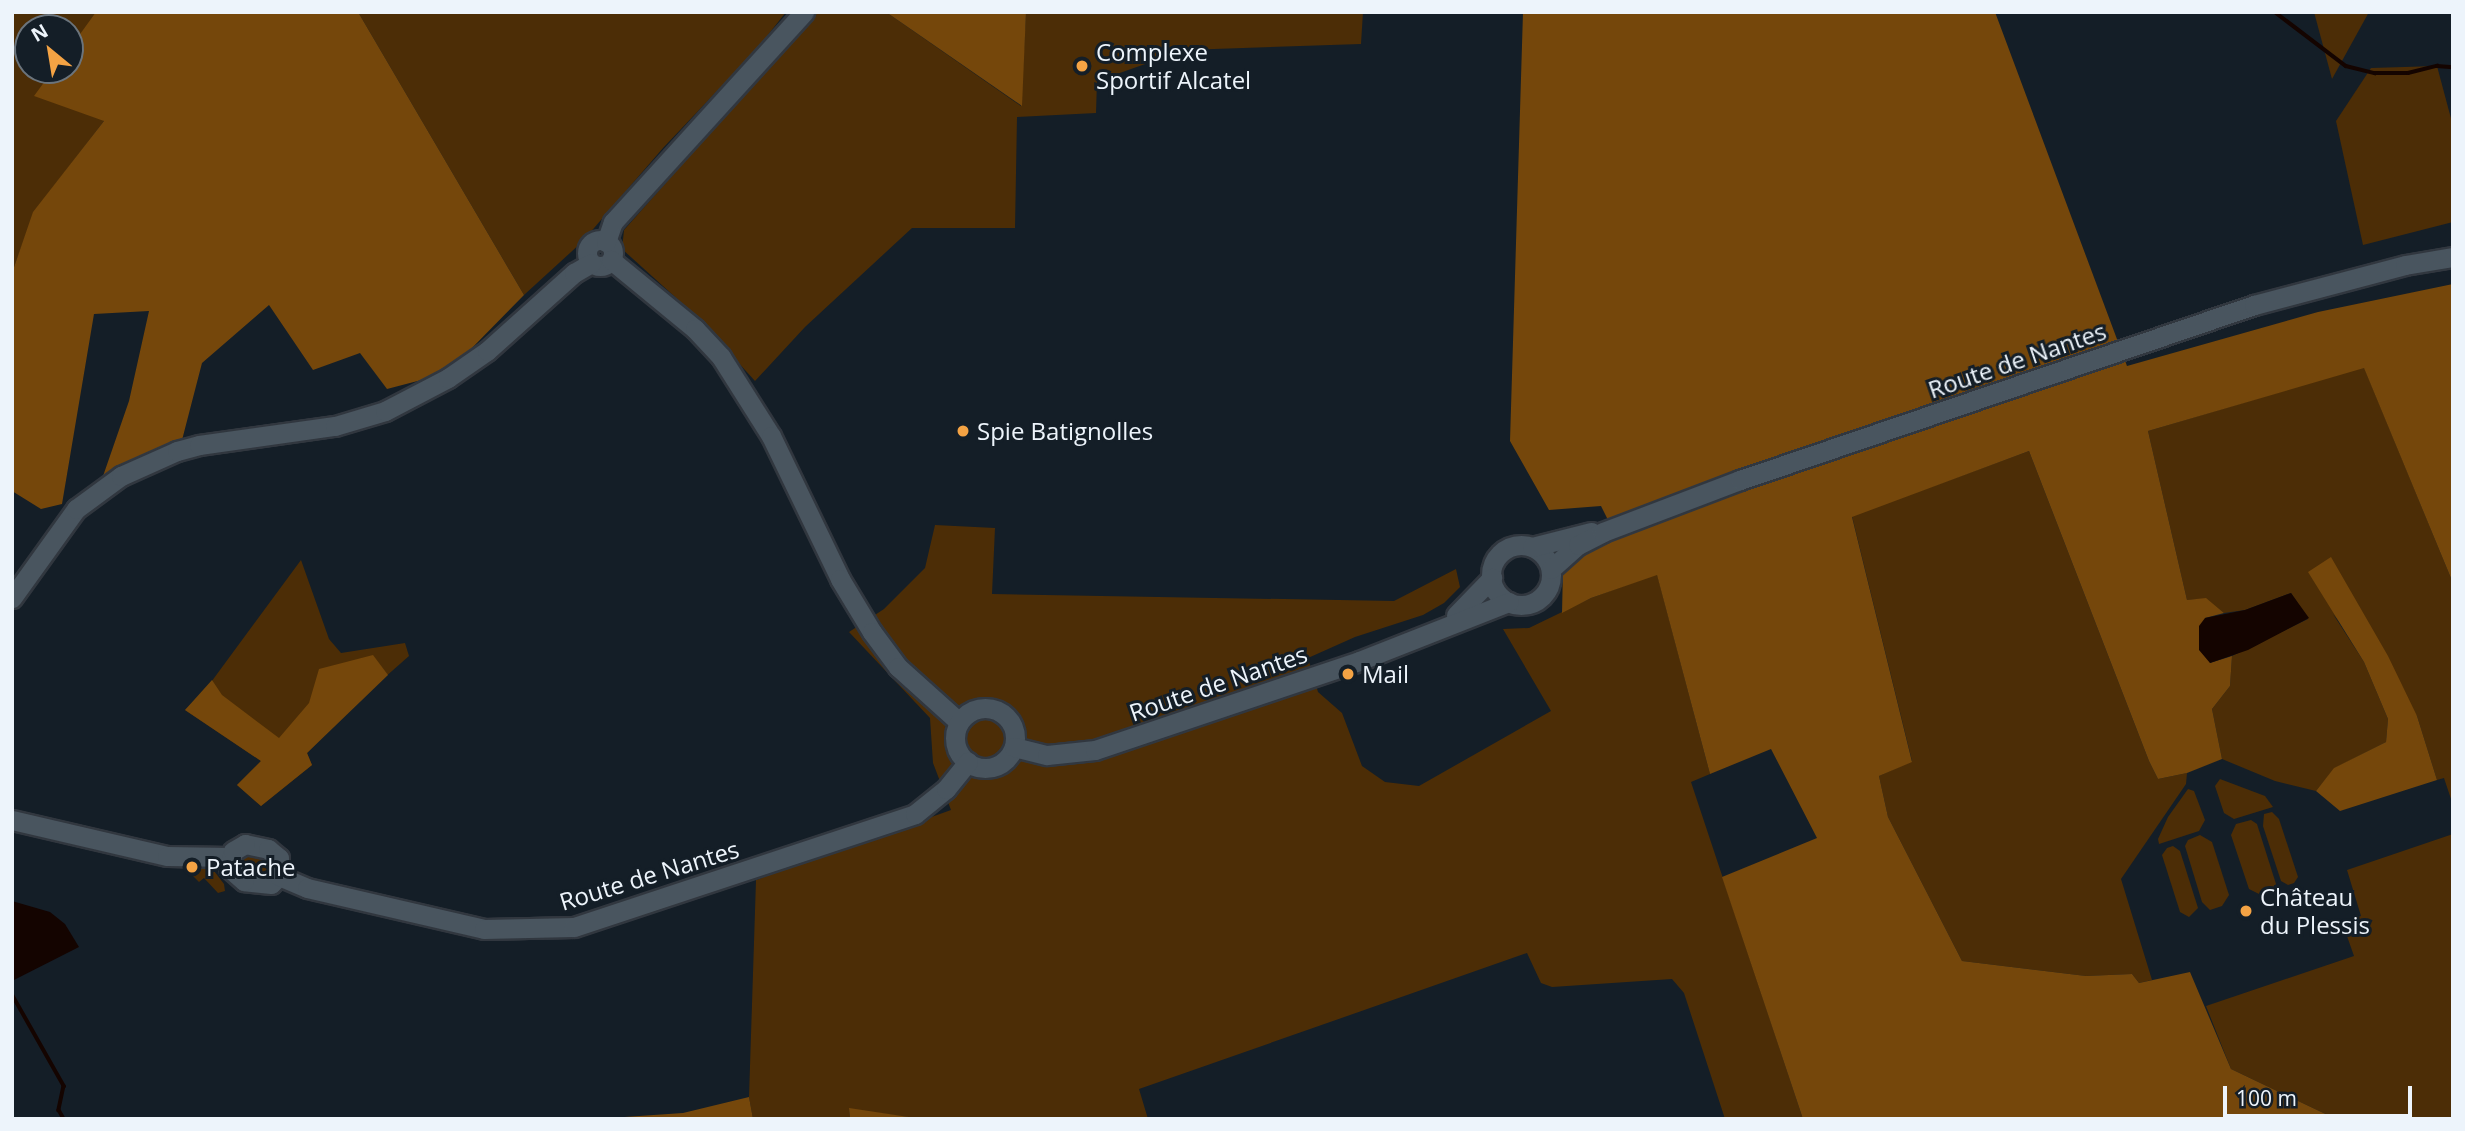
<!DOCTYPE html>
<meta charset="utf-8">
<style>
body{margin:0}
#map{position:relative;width:2465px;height:1131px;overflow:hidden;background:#141e27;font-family:"Open Sans",sans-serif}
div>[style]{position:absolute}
.green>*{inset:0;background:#4c2d06}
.forest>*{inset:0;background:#75470b}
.water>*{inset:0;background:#140400}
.stream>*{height:3.5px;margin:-1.75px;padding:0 1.75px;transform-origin:1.75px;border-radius:1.75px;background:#140400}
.roads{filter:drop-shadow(2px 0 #31373f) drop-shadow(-2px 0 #31373f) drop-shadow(0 2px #31373f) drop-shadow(0 -2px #31373f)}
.secondary>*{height:19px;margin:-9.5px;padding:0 9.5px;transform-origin:9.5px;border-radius:9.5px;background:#49555f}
.secondary>.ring{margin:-9.5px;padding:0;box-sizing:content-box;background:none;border:19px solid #49555f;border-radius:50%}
.dots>*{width:19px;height:19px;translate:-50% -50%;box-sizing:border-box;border:4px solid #141e27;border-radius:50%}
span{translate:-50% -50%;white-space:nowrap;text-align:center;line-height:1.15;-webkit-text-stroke:6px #141e27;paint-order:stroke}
.poi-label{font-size:24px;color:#edf4fb}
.left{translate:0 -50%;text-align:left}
.street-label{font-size:24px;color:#edf4fb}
.frame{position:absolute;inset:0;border:14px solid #edf4fb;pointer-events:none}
.north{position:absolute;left:14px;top:14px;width:70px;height:70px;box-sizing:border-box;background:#141e27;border:2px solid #6b747c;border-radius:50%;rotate:330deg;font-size:19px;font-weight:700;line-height:28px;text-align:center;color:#edf4fb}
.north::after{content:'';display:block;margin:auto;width:24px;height:32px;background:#f4a344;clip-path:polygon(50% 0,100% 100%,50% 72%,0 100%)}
.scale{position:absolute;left:2223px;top:1086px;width:189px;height:32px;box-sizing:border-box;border:4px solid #edf4fb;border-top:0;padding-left:9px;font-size:21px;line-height:24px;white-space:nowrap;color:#edf4fb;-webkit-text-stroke:5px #141e27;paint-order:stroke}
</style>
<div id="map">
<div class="green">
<i style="clip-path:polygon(12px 12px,99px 12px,70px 49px,70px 28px,28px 28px,28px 70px,54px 70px,104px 121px,34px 212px,12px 273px)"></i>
<i style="clip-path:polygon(358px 12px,786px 12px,757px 49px,663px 148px,582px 242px,524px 295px)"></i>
<i style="clip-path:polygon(817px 12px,886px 12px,1021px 106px,1026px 12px,1363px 12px,1361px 44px,1185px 50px,1097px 81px,1096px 113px,1017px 117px,1015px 228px,912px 228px,805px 327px,755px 381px,695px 315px,622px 249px,624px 230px)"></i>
<i style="clip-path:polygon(2314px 12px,2369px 12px,2332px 79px)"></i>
<i style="clip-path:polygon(2437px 66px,2453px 126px,2453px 222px,2363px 245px,2336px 121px,2371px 68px)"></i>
<i style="clip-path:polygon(2364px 367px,2453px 583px,2453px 805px,2444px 778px,2437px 780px,2417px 716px,2333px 614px,2364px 662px,2388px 719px,2386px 742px,2335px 768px,2316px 791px,2275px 781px,2222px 759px,2212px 709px,2230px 686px,2232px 656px,2308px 619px,2291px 593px,2245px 610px,2224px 613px,2206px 599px,2187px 600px,2148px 431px)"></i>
<i style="clip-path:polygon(2029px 451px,2149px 761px,2158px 779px,2187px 773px,2186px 784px,2121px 879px,2152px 980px,2139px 983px,2132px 974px,2086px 976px,1962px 961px,1888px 817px,1879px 776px,1912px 761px,1852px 516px)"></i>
<i style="clip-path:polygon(935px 525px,995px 528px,992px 594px,1394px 601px,1456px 569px,1460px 587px,1444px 603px,1423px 615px,1355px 637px,1308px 658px,1318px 692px,1342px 713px,1362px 766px,1385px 782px,1419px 786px,1551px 711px,1503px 629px,1529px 628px,1591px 598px,1657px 574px,1710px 774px,1691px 782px,1803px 1119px,1725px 1119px,1684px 993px,1672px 979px,1552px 987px,1541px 983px,1527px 953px,1139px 1089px,1148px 1119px,922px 1119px,849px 1109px,850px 1119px,753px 1119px,749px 1097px,756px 880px,951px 810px,933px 763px,930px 718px,849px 632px,884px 609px,925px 568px)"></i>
<i style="clip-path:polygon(301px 560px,329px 639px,341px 653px,405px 643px,409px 656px,358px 701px,307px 753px,312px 765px,261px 806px,237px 785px,261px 761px,185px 710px,206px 689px)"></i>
<i style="clip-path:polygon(2220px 779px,2265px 796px,2273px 807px,2234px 819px,2224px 813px,2215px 786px)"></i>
<i style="clip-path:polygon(2188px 789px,2194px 791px,2205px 820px,2199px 831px,2159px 844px,2158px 839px,2168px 817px)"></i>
<i style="clip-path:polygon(2272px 812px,2279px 819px,2298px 877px,2294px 883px,2288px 885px,2281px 881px,2263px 826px,2264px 814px)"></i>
<i style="clip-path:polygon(2251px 820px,2257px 824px,2276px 884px,2270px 891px,2259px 894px,2249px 889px,2231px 835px,2236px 824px)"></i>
<i style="clip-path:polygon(2453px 834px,2453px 1119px,2336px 1119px,2231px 1069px,2206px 1006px,2354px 956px,2342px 922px,2361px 916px,2347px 870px)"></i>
<i style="clip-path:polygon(2200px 835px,2212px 842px,2229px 895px,2222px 906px,2210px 910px,2202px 902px,2185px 846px,2188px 840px)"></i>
<i style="clip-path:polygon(2173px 846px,2180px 851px,2198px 908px,2189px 917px,2180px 912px,2162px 855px,2167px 848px)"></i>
<i style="clip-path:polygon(242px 851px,270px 858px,271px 868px,260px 874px,244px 869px,238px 863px)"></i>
<i style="clip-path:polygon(196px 867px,211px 867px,224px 884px,225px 891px,218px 893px,204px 878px,199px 882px,191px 874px)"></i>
</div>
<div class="forest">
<i style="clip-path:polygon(96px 12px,358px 12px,524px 295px,470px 350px,429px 378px,387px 389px,360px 353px,313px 370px,269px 305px,202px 363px,181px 444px,102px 479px,129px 401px,149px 311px,94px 314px,62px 504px,41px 509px,12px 491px,12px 273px,33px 212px,104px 121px,34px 96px,53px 70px,70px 70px,70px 48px)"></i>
<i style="clip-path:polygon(886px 12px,1026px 12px,1022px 106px)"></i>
<i style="clip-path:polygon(1523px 12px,1995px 12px,2127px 366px,2318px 312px,2453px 284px,2453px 583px,2364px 368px,2148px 431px,2187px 600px,2206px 598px,2224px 613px,2205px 618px,2210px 663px,2232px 656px,2230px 686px,2212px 709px,2222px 759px,2187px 773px,2158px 779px,2149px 761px,2029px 451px,1852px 517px,1912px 762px,1879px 776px,1888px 817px,1962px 961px,2086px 976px,2132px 974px,2139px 983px,2190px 972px,2231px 1069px,2336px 1119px,1803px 1119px,1722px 877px,1817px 838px,1771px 749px,1710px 774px,1657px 575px,1591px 598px,1562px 613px,1563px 569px,1586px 550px,1615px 534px,1601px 506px,1549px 510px,1510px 441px)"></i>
<i style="clip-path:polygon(2331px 557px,2388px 656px,2417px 716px,2437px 780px,2340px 811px,2316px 791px,2334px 768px,2386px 742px,2388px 719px,2364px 662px,2308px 572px)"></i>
<i style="clip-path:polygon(373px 655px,388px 675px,307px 753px,312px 765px,261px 806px,237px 785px,261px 761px,185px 710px,212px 680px,222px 695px,279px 738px,309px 703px,319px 669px)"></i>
<i style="clip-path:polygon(749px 1097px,753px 1119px,595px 1119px,683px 1113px)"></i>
<i style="clip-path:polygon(849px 1108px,922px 1119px,850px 1119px)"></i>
</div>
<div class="water">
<i style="clip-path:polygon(2291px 593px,2309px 618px,2248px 650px,2210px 663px,2199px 650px,2199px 626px,2205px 618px,2245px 610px)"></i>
<i style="clip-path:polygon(12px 901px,50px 912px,65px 924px,79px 947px,12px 981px)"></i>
</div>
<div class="stream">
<i style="left:2275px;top:12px;width:89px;rotate:37.3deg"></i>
<i style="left:2346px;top:66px;width:30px;rotate:14deg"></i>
<i style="left:2375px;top:73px;width:33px"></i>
<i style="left:2408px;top:73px;width:30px;rotate:-14deg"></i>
<i style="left:2437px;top:66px;width:16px;rotate:4deg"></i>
<i style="left:12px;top:994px;width:106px;rotate:60.5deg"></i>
<i style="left:64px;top:1086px;width:25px;rotate:102deg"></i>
<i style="left:59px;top:1110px;width:10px;rotate:61deg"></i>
</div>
<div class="roads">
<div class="secondary">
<i class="ring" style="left:587px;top:240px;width:7px;height:7px"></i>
<i style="left:606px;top:242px;width:21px;rotate:-71deg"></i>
<i style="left:613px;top:222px;width:284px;rotate:-47.7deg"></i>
<i style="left:611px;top:260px;width:109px;rotate:39.4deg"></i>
<i style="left:695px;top:329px;width:38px;rotate:47deg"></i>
<i style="left:721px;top:357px;width:93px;rotate:57.7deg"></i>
<i style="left:771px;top:436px;width:159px;rotate:64.2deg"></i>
<i style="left:840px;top:579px;width:62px;rotate:58.9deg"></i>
<i style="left:872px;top:632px;width:44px;rotate:53.4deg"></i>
<i style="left:898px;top:667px;width:82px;rotate:42deg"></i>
<i class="ring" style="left:1491px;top:545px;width:41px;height:41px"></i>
<i style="left:1532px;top:547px;width:61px;rotate:-14.3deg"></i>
<i style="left:1551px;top:569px;width:36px;rotate:-42deg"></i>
<i style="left:1578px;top:545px;width:28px;rotate:-27deg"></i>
<i style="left:1603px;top:532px;width:147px;rotate:-20.8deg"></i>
<i style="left:1740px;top:480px;width:543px;rotate:-18.8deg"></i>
<i style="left:2254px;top:305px;width:156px;rotate:-14.8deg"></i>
<i style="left:2405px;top:265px;width:49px;rotate:-9.5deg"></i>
<i style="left:12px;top:598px;width:110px;rotate:-54.3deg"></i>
<i style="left:76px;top:509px;width:56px;rotate:-36.3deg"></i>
<i style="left:121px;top:476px;width:61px;rotate:-24.1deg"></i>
<i style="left:177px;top:451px;width:23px;rotate:-15deg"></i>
<i style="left:199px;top:445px;width:137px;rotate:-8deg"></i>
<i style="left:335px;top:426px;width:52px;rotate:-16.7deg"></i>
<i style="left:385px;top:411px;width:71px;rotate:-27.6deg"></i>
<i style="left:448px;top:378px;width:47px;rotate:-34.7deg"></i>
<i style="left:487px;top:351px;width:117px;rotate:-41.9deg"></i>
<i style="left:574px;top:273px;width:20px;rotate:-30deg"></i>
<i style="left:1456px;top:615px;width:52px;rotate:-45.8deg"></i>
<i class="ring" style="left:955px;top:708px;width:41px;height:41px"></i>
<i style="left:1014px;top:747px;width:34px;rotate:14deg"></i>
<i style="left:1047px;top:755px;width:48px;rotate:-5.9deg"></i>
<i style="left:1095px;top:750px;width:279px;rotate:-18.6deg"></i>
<i style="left:1359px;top:661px;width:161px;rotate:-21.5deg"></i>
<i style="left:12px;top:820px;width:159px;rotate:13.1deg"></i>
<i style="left:167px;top:856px;width:62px;rotate:0.9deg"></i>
<i style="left:245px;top:844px;width:24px;rotate:12deg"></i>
<i style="left:268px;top:849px;width:14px;rotate:39deg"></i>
<i style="left:279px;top:858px;width:18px;rotate:90deg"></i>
<i style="left:279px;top:876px;width:11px;rotate:135deg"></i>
<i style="left:271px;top:884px;width:27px;rotate:-174deg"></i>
<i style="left:244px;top:881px;width:20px;rotate:-139deg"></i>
<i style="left:229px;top:868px;width:17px;rotate:-77deg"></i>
<i style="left:233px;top:851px;width:14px;rotate:-30deg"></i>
<i style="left:279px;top:876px;width:30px;rotate:23deg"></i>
<i style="left:307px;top:888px;width:182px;rotate:13deg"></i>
<i style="left:484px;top:929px;width:90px;rotate:-1.3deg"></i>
<i style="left:574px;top:927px;width:359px;rotate:-18.3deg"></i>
<i style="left:915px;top:814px;width:40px;rotate:-39deg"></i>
<i style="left:946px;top:789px;width:35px;rotate:-51deg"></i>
</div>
</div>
<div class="dots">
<i style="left:1082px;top:66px;background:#f4a344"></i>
<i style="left:963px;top:431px;background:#f4a344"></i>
<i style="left:1348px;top:674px;background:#f4a344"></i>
<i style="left:192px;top:867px;background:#f4a344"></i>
<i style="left:2246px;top:911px;background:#f4a344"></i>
</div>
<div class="poi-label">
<span class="left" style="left:1096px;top:66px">Complexe<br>Sportif Alcatel</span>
<span class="left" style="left:977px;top:431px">Spie Batignolles</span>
<span class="left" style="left:1362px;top:674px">Mail</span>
<span class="left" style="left:206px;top:867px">Patache</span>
<span class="left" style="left:2260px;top:911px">Château<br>du Plessis</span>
</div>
<div class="street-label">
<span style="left:2017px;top:360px;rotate:-19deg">Route de Nantes</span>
<span style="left:1218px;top:683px;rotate:-19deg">Route de Nantes</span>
<span style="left:649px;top:875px;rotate:-17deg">Route de Nantes</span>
</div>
<div class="frame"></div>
<div class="north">N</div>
<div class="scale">100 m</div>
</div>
